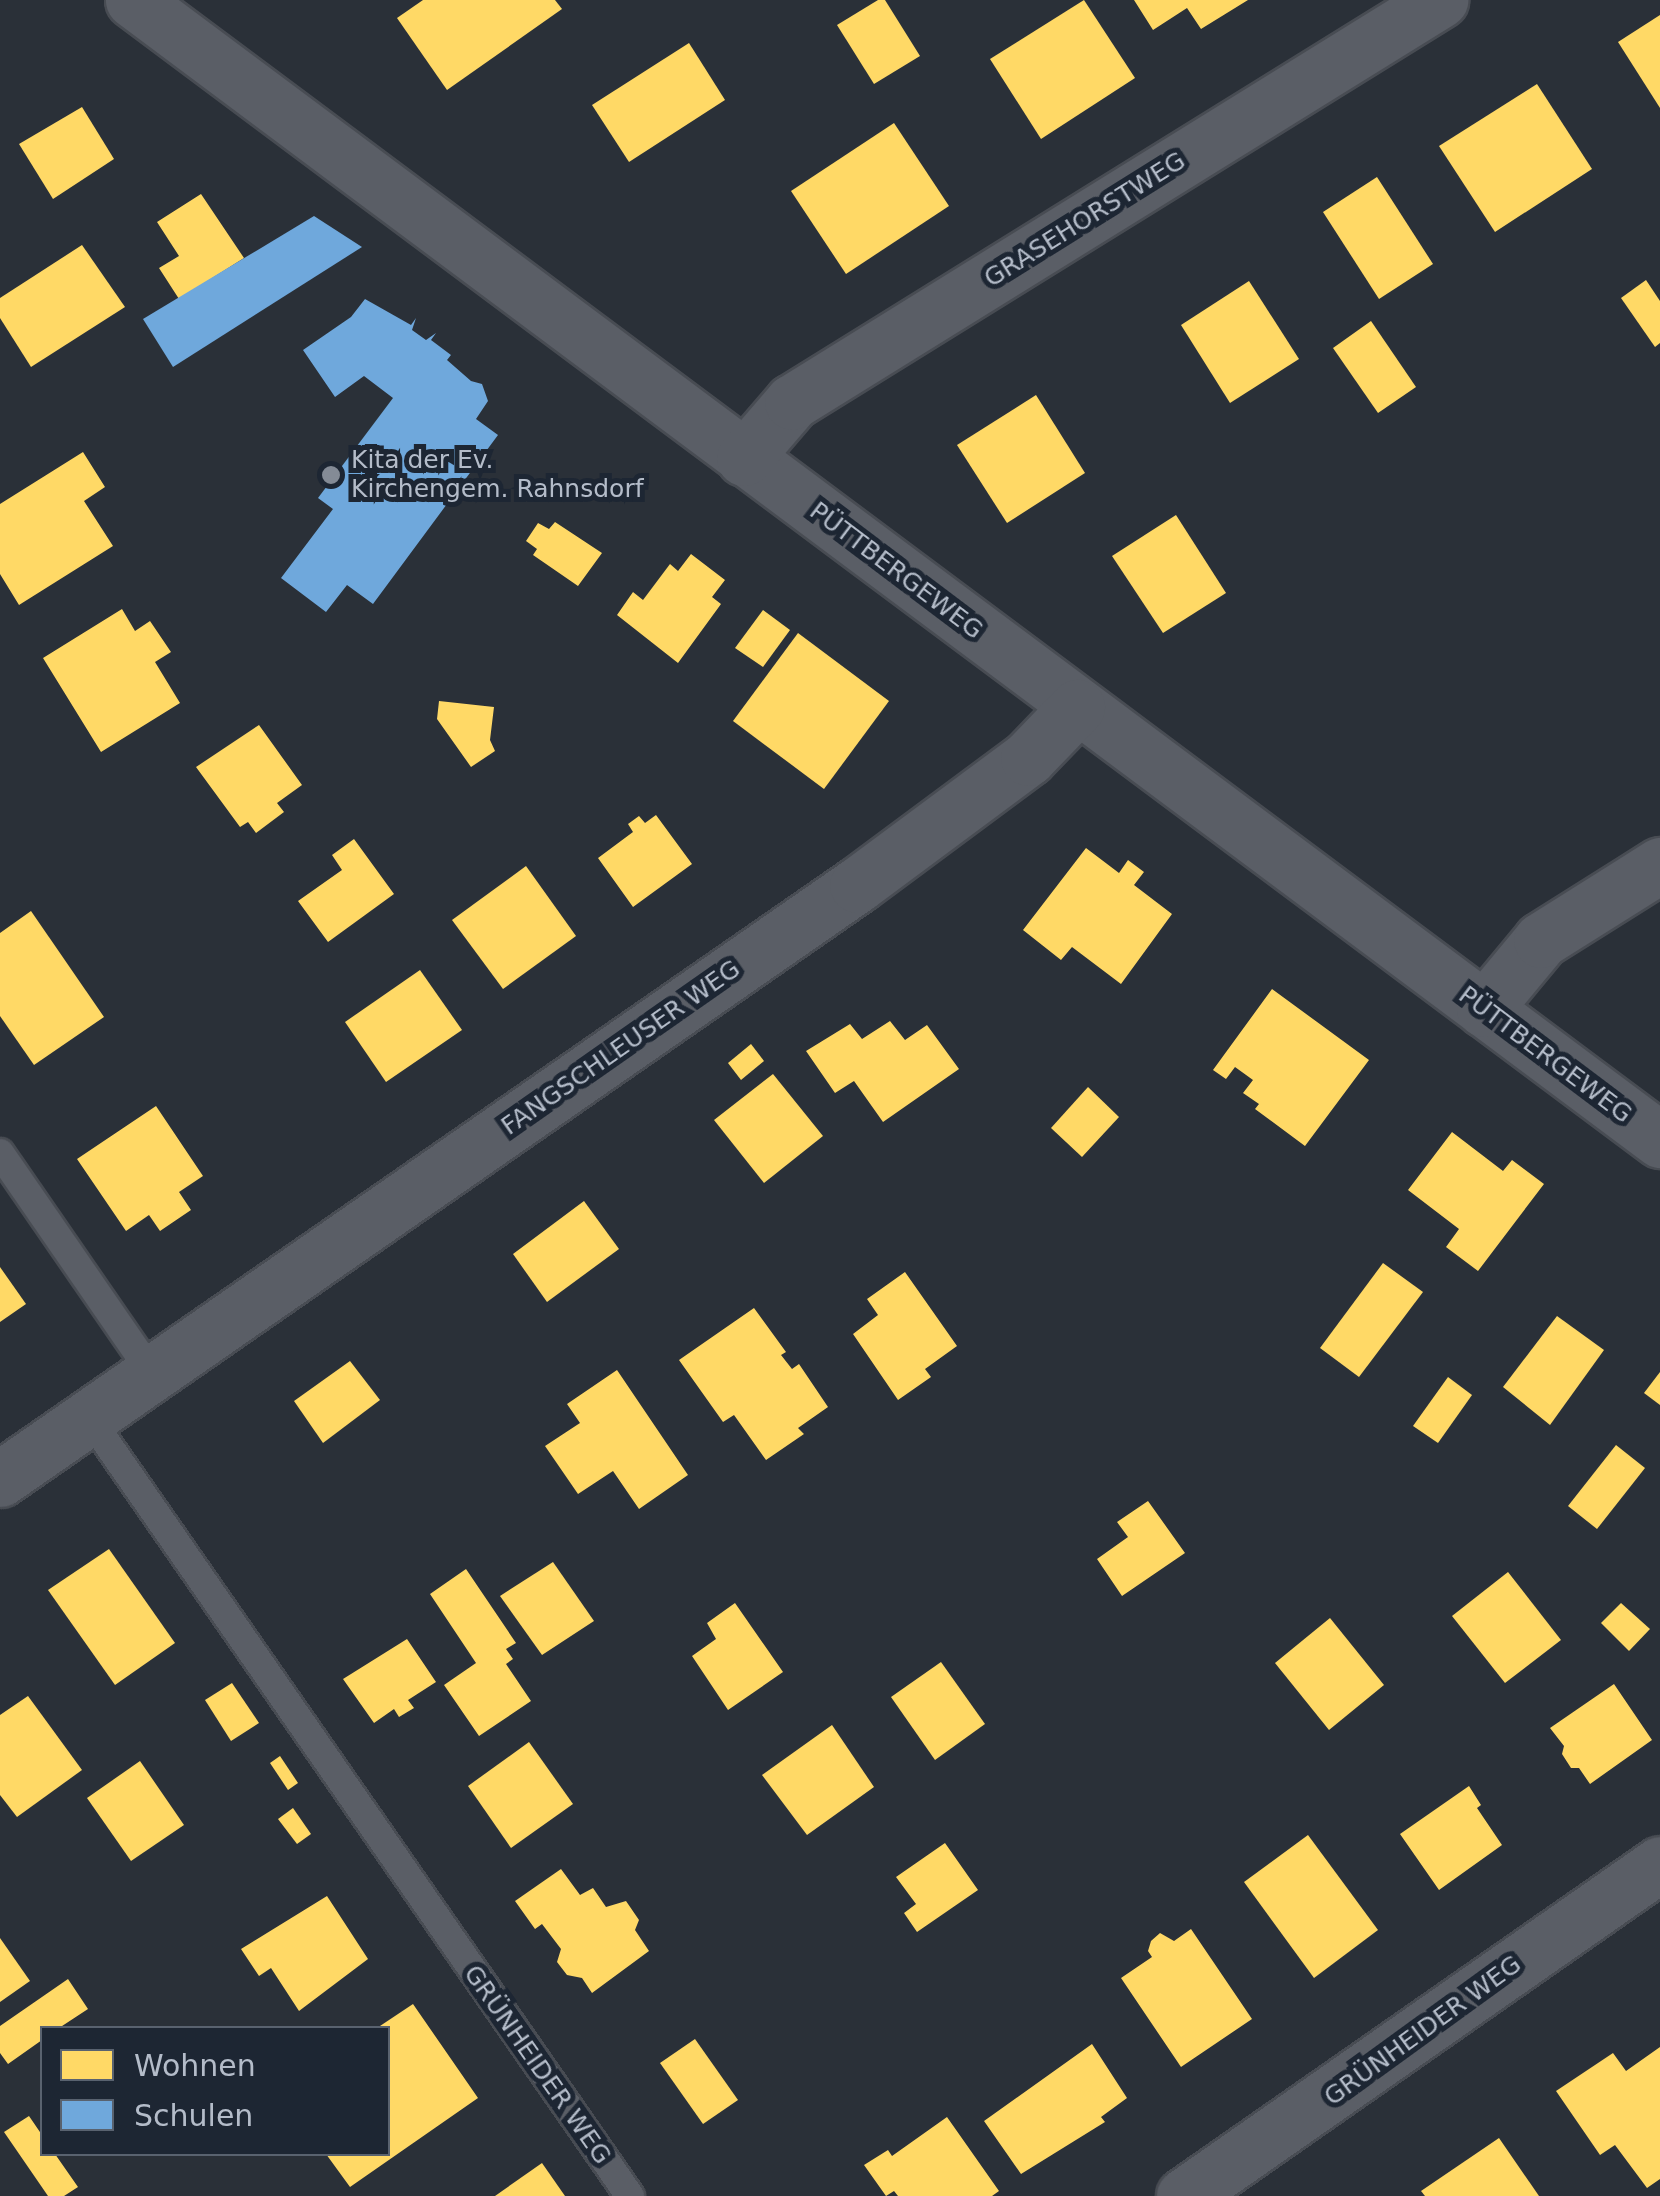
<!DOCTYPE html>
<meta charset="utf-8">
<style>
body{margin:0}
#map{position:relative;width:1660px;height:2196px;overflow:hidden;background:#2a3038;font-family:"DejaVu Sans",sans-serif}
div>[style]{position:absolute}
.homes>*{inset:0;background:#ffd966}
.schools>*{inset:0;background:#6fa8dc}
.roads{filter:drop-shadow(2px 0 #484c53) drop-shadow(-2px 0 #484c53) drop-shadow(0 2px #484c53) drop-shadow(0 -2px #484c53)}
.service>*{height:28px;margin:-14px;padding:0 14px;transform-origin:14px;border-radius:14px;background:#5a5e66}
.minor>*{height:55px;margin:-27.5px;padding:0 27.5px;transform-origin:27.5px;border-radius:27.5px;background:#5a5e66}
.dots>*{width:28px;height:28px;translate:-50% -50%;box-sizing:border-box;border:5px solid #1d2633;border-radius:50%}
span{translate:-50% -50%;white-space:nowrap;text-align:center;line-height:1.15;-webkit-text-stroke:10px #1d2633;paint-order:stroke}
.street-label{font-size:25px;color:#b4bcc9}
.poi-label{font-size:25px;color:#b4bcc9}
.left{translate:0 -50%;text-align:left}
.legend{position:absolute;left:40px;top:2026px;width:350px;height:130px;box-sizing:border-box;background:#1d2633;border:2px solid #59626f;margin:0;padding:12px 18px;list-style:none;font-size:30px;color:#b4bcc9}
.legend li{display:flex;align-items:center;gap:20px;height:50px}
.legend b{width:50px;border:2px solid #59626f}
</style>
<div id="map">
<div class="homes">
<i style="clip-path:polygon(423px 0,555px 0,562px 9px,447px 90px,397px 18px)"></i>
<i style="clip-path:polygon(878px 0,885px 0,920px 56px,874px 84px,837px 25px)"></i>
<i style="clip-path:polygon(1084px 0,1135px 78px,1041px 139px,990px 59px)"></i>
<i style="clip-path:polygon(1134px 0,1248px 0,1201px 29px,1187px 8px,1153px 30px)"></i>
<i style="clip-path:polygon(1660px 15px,1660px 108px,1618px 42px)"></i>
<i style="clip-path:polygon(689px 43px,725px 100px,629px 162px,592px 105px)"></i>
<i style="clip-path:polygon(1537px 84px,1592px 169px,1495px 232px,1439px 146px)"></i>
<i style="clip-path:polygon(82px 107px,114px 159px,53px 199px,19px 144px)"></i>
<i style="clip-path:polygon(894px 123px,949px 206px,846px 274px,791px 191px)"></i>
<i style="clip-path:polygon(1377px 177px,1433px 264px,1379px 299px,1323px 212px)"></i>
<i style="clip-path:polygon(201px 194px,244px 258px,179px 299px,159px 268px,179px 256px,157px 222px)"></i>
<i style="clip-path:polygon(82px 245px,125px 307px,31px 367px,0 318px,0 298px)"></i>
<i style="clip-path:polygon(1646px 280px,1660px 301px,1660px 343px,1655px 347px,1621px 298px)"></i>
<i style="clip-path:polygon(1249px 281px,1299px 359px,1230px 403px,1181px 325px)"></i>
<i style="clip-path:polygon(1371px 321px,1416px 387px,1378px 413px,1333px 348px)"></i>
<i style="clip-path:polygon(1036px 395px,1085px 473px,1007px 523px,957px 445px)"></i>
<i style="clip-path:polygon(83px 452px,105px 487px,84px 501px,113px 546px,19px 605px,0 574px,0 504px)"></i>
<i style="clip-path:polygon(1176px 515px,1226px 593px,1163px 633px,1112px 556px)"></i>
<i style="clip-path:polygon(555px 522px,602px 553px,578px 586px,533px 555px,537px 549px,526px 541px,538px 523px,549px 529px)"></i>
<i style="clip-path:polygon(691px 554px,725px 580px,712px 597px,721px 604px,678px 663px,617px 615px,633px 592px,643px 600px,670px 564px,678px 571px)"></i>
<i style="clip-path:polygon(122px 609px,135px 631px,150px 621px,171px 652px,155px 662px,180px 703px,101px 752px,43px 658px)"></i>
<i style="clip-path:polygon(763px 610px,790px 630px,763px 667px,735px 648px)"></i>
<i style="clip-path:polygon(798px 633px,889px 701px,824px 789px,733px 721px)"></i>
<i style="clip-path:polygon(439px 701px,494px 707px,490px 740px,495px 751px,471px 767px,437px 719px)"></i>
<i style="clip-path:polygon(259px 725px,302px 785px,277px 803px,284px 812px,256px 833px,248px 822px,240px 827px,196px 767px)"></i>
<i style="clip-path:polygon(656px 815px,692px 864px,633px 907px,598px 858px,633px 832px,628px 824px,639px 816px,645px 823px)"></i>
<i style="clip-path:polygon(354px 839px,394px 894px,328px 942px,298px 901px,342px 870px,332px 855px)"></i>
<i style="clip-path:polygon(1086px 848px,1119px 873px,1128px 860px,1144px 872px,1134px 885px,1172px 914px,1121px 984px,1072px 947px,1061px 960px,1023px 930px)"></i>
<i style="clip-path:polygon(526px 866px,576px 936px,503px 989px,452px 920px)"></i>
<i style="clip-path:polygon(31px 911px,104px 1017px,34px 1065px,0 1016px,0 933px)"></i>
<i style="clip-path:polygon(420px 970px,462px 1030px,386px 1082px,345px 1022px)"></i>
<i style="clip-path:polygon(1272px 989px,1369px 1060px,1305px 1146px,1255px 1109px,1259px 1104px,1243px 1093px,1253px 1080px,1235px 1067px,1226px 1079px,1213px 1070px)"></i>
<i style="clip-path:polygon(890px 1021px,905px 1040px,927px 1025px,959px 1069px,883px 1122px,854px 1081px,835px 1093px,806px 1051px,850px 1024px,862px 1039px)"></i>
<i style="clip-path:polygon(751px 1044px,764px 1061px,741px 1080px,728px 1063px)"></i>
<i style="clip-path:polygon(773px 1074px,823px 1136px,764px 1183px,714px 1120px)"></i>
<i style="clip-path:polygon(1088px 1087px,1119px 1117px,1082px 1157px,1051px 1128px)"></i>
<i style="clip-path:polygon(156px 1106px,203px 1176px,179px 1192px,191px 1210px,160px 1231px,149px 1215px,126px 1231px,77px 1159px)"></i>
<i style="clip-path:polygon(1452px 1132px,1503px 1171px,1512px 1160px,1544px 1184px,1478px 1271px,1446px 1247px,1459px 1229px,1408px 1190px)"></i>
<i style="clip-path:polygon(584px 1201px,619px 1249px,547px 1302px,513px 1254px)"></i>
<i style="clip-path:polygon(1383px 1263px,1423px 1292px,1359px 1377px,1320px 1348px)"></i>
<i style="clip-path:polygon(0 1267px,26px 1304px,0 1322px)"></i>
<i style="clip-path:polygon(905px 1272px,957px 1346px,925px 1369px,931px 1377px,898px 1400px,853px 1334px,878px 1315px,867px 1299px)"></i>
<i style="clip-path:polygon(754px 1308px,786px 1352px,781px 1355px,792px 1369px,799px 1364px,828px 1407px,798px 1428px,804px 1434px,766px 1460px,734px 1415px,723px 1422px,679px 1360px)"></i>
<i style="clip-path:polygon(1557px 1316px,1604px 1350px,1550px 1425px,1503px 1387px)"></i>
<i style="clip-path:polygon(350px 1361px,380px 1400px,323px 1443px,294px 1401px)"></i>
<i style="clip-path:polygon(617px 1370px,688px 1475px,639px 1509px,613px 1471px,578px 1494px,545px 1446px,580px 1423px,567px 1404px)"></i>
<i style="clip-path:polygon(1660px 1372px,1660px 1405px,1644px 1393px)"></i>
<i style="clip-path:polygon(1448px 1377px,1472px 1395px,1438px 1443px,1413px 1426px)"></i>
<i style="clip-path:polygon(1616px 1445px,1645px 1468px,1597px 1529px,1568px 1506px)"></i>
<i style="clip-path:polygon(1148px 1501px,1185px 1553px,1122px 1596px,1097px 1559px,1128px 1537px,1117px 1522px)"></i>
<i style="clip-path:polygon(109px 1549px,175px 1643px,115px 1685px,48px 1590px)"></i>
<i style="clip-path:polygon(553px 1562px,594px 1621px,542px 1655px,500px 1596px)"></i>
<i style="clip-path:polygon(466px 1569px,516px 1643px,506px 1649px,513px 1659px,506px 1664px,531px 1701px,479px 1736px,444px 1685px,476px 1663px,430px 1594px)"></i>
<i style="clip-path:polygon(1508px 1572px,1561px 1640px,1505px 1683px,1452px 1616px)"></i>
<i style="clip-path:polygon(735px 1603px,783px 1672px,728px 1710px,692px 1656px,716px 1639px,707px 1623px)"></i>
<i style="clip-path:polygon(1621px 1603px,1650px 1629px,1629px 1651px,1601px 1623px)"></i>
<i style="clip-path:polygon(1330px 1618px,1384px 1685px,1329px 1730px,1275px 1663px)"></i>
<i style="clip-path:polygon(407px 1639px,436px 1682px,408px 1700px,414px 1708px,399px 1717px,394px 1709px,374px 1723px,343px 1679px)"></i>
<i style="clip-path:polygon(941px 1662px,985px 1724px,935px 1760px,891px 1697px)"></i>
<i style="clip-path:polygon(232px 1683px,259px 1723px,231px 1741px,205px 1700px)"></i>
<i style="clip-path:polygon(1614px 1684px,1652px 1740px,1590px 1784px,1579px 1768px,1571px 1768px,1562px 1754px,1564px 1746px,1550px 1728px)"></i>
<i style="clip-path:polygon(28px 1696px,82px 1770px,17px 1817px,0 1795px,0 1715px)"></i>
<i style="clip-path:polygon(832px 1725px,874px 1787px,807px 1835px,762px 1775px)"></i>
<i style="clip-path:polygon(529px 1742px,573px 1804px,511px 1848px,468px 1786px)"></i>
<i style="clip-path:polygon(280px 1756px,298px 1783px,288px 1790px,270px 1763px)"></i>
<i style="clip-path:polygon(140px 1761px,184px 1825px,131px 1861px,87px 1798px)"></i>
<i style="clip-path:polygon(1469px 1786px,1481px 1805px,1477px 1808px,1502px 1845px,1439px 1890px,1400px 1834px)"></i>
<i style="clip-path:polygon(293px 1808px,311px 1834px,297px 1844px,278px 1819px)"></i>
<i style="clip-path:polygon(1308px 1835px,1378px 1930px,1314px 1978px,1244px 1882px)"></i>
<i style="clip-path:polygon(945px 1843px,978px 1890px,917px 1932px,904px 1913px,916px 1904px,896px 1877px)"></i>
<i style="clip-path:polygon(561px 1869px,580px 1895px,593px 1888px,606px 1907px,626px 1901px,639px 1920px,635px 1930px,649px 1951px,592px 1993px,582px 1978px,567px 1975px,557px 1962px,561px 1949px,542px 1924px,535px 1929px,515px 1901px)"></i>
<i style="clip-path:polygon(327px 1896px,368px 1959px,299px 2011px,271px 1968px,259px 1976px,241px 1949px)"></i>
<i style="clip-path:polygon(1191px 1929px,1252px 2019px,1181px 2067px,1121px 1978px,1152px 1957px,1148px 1951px,1151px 1941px,1160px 1933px,1174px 1941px)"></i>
<i style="clip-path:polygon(0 1938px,30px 1981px,0 2002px)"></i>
<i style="clip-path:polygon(68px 1979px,88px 2009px,59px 2028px,42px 2028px,42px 2040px,8px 2064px,0 2053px,0 2026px)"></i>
<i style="clip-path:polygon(413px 2004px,478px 2098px,350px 2187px,326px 2154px,388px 2154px,388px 2028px,377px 2028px)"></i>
<i style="clip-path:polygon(695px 2039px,738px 2100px,703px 2124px,660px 2063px)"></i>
<i style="clip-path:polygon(1092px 2044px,1127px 2098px,1101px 2117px,1105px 2122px,1021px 2174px,984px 2121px)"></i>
<i style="clip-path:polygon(1660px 2047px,1660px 2179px,1647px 2188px,1615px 2145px,1600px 2155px,1556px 2091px,1613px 2053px,1626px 2071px)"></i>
<i style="clip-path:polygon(29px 2116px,42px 2135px,42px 2154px,55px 2154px,78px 2187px,64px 2196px,48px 2196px,4px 2132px)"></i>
<i style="clip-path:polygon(947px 2117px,999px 2191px,992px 2196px,898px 2196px,894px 2191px,886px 2196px,864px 2165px,888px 2150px,892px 2156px)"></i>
<i style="clip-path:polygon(1499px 2138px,1539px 2196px,1425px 2196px,1421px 2191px)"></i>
<i style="clip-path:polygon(542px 2163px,565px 2196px,495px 2196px)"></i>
</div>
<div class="schools">
<i style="clip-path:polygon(314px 216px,362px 247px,173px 367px,143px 319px)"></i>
<i style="clip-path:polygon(365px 299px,411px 325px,416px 318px,412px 330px,426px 340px,436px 333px,431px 340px,451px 355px,447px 360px,471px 381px,482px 384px,488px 401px,476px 419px,498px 435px,373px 604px,347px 585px,326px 612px,281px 578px,333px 509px,318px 498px,393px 398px,364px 376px,335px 397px,303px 350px,351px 317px)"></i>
</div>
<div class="roads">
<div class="service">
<i style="left:0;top:1153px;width:266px;rotate:55.4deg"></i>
<i style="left:88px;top:1416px;width:950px;rotate:55.21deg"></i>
</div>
<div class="minor">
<i style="left:133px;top:0;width:1906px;rotate:36.74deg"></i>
<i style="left:744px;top:458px;width:74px;rotate:-49.4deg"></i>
<i style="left:792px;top:402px;width:763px;rotate:-31.81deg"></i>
<i style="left:1484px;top:1009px;width:89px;rotate:-50.4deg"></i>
<i style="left:1541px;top:940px;width:141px;rotate:-32.2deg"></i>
<i style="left:0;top:1479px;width:1043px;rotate:-34.73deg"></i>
<i style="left:857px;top:885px;width:213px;rotate:-36.6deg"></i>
<i style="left:1028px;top:758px;width:71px;rotate:-46.1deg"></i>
<i style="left:1184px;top:2196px;width:580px;rotate:-34.89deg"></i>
</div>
</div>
<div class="dots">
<i style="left:331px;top:475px;background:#848b96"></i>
</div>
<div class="street-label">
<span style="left:1085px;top:220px;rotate:-32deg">GRASEHORSTWEG</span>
<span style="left:896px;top:571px;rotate:37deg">PÜTTBERGEWEG</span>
<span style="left:621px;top:1048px;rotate:-35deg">FANGSCHLEUSER WEG</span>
<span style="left:1545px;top:1055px;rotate:37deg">PÜTTBERGEWEG</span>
<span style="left:1423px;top:2031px;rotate:-36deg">GRÜNHEIDER WEG</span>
<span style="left:537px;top:2065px;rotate:55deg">GRÜNHEIDER WEG</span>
</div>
<div class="poi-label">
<span class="left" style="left:351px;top:475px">Kita der Ev.<br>Kirchengem. Rahnsdorf</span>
</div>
<ul class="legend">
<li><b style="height:28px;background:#ffd966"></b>Wohnen</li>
<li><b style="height:28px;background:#6fa8dc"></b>Schulen</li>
</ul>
</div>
